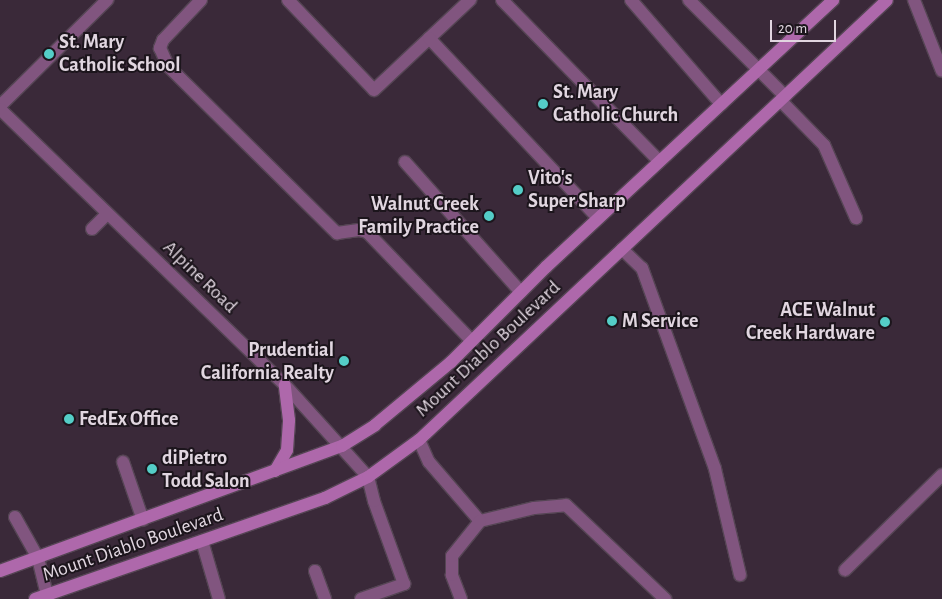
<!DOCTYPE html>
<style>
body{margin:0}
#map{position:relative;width:942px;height:599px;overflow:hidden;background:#3a2939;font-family:"Alegreya Sans",sans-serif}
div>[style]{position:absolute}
.roads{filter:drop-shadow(1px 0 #554554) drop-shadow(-1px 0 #554554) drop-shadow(0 1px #554554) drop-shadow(0 -1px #554554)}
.lane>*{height:12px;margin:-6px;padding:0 6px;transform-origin:6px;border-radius:6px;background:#81557f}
.street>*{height:12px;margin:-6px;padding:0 6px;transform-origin:6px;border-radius:6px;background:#81557f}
.secondary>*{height:12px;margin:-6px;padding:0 6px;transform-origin:6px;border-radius:6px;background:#ae68ab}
.dots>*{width:14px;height:14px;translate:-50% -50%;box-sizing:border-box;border:2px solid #1c151c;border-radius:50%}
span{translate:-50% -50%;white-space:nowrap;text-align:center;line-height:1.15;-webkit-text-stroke:4px #1c151c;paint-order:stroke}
.poi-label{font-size:20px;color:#e1d6e0;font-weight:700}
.left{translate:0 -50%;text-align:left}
.right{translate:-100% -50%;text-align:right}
.street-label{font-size:20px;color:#e1d6e0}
.scale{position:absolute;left:770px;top:20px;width:66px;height:22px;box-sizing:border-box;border:2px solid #e1d6e0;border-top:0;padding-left:6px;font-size:15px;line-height:18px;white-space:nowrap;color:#e1d6e0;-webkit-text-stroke:4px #1c151c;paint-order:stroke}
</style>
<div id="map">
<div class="roads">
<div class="lane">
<i style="left:201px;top:0;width:55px;rotate:133.5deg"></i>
<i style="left:163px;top:40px;width:9px;rotate:111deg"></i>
<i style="left:160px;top:48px;width:20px;rotate:66deg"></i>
<i style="left:168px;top:66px;width:238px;rotate:44.7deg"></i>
<i style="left:337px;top:233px;width:22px;rotate:-8deg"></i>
<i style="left:359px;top:230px;width:8px;rotate:14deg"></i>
<i style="left:367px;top:232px;width:151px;rotate:46.1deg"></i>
<i style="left:288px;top:0;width:124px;rotate:46.3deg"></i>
<i style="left:374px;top:90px;width:132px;rotate:-43.2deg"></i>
<i style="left:502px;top:0;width:225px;rotate:45.7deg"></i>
<i style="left:631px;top:0;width:138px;rotate:49.1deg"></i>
<i style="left:914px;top:0;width:76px;rotate:68.5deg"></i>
<i style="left:429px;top:38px;width:247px;rotate:46.8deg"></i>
<i style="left:781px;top:101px;width:62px;rotate:45.7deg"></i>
<i style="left:824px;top:145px;width:80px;rotate:66.3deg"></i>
<i style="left:0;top:106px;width:151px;rotate:-44.7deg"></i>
<i style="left:405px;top:162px;width:174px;rotate:48.3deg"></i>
<i style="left:92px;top:229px;width:21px;rotate:-45deg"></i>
<i style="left:622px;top:249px;width:28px;rotate:44deg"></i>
<i style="left:642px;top:268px;width:214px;rotate:70deg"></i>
<i style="left:715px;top:469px;width:109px;rotate:76.7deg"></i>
<i style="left:419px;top:440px;width:24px;rotate:66deg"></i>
<i style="left:429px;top:462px;width:78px;rotate:49.2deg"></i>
<i style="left:480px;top:521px;width:56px;rotate:-13.5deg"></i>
<i style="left:534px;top:508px;width:32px;rotate:-5deg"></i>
<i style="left:566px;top:505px;width:137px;rotate:43.5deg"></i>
<i style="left:123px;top:462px;width:61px;rotate:71deg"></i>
<i style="left:15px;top:517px;width:47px;rotate:60.7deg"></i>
<i style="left:202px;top:541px;width:60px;rotate:73.7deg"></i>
<i style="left:845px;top:570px;width:136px;rotate:-44.4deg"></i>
<i style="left:315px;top:571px;width:30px;rotate:70deg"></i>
<i style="left:361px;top:599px;width:46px;rotate:-19.2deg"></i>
<i style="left:404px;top:584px;width:88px;rotate:-109.9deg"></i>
<i style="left:374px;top:501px;width:25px;rotate:-104deg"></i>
<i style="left:461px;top:599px;width:26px;rotate:-111deg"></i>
<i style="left:452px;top:575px;width:19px;rotate:-90deg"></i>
<i style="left:452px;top:556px;width:45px;rotate:-51.3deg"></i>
</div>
<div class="street">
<i style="left:689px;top:0;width:136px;rotate:45deg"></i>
<i style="left:0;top:109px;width:397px;rotate:44.1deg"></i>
<i style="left:285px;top:385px;width:124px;rotate:47.9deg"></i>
<i style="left:38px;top:558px;width:42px;rotate:76.3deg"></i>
</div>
<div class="secondary">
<i style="left:275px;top:471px;width:24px;rotate:-60deg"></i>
<i style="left:287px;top:450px;width:30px;rotate:-86deg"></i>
<i style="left:289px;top:420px;width:35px;rotate:-97deg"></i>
<i style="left:0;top:571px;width:364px;rotate:-20.1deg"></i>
<i style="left:342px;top:446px;width:39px;rotate:-32deg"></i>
<i style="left:375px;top:425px;width:99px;rotate:-39.7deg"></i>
<i style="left:451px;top:362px;width:134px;rotate:-45deg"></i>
<i style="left:546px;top:267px;width:392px;rotate:-42.9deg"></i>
<i style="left:35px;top:599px;width:307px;rotate:-19.2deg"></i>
<i style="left:325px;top:498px;width:48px;rotate:-26deg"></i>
<i style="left:368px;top:477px;width:63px;rotate:-36deg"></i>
<i style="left:419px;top:440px;width:642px;rotate:-43.23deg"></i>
</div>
</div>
<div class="dots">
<i style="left:49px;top:54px;background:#54cdc7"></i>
<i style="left:543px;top:104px;background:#54cdc7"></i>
<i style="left:518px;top:190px;background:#54cdc7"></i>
<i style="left:489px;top:216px;background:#54cdc7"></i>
<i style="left:612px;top:321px;background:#54cdc7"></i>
<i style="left:885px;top:322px;background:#54cdc7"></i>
<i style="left:344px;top:361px;background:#54cdc7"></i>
<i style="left:69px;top:419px;background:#54cdc7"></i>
<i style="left:152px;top:469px;background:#54cdc7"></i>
</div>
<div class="poi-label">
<span class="left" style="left:59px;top:54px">St. Mary<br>Catholic School</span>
<span class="left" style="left:553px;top:104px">St. Mary<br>Catholic Church</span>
<span class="left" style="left:528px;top:190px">Vito's<br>Super Sharp</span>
<span class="right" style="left:479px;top:216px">Walnut Creek<br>Family Practice</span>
<span class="right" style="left:875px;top:322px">ACE Walnut<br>Creek Hardware</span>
<span class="left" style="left:622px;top:321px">M Service</span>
<span class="right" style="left:334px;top:362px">Prudential<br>California Realty</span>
<span class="left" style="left:79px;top:419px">FedEx Office</span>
<span class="left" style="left:162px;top:470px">diPietro<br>Todd Salon</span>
</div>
<div class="street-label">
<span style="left:200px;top:277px;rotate:44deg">Alpine Road</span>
<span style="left:488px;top:349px;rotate:-43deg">Mount Diablo Boulevard</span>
<span style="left:133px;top:545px;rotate:-19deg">Mount Diablo Boulevard</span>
</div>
<div class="scale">20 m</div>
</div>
